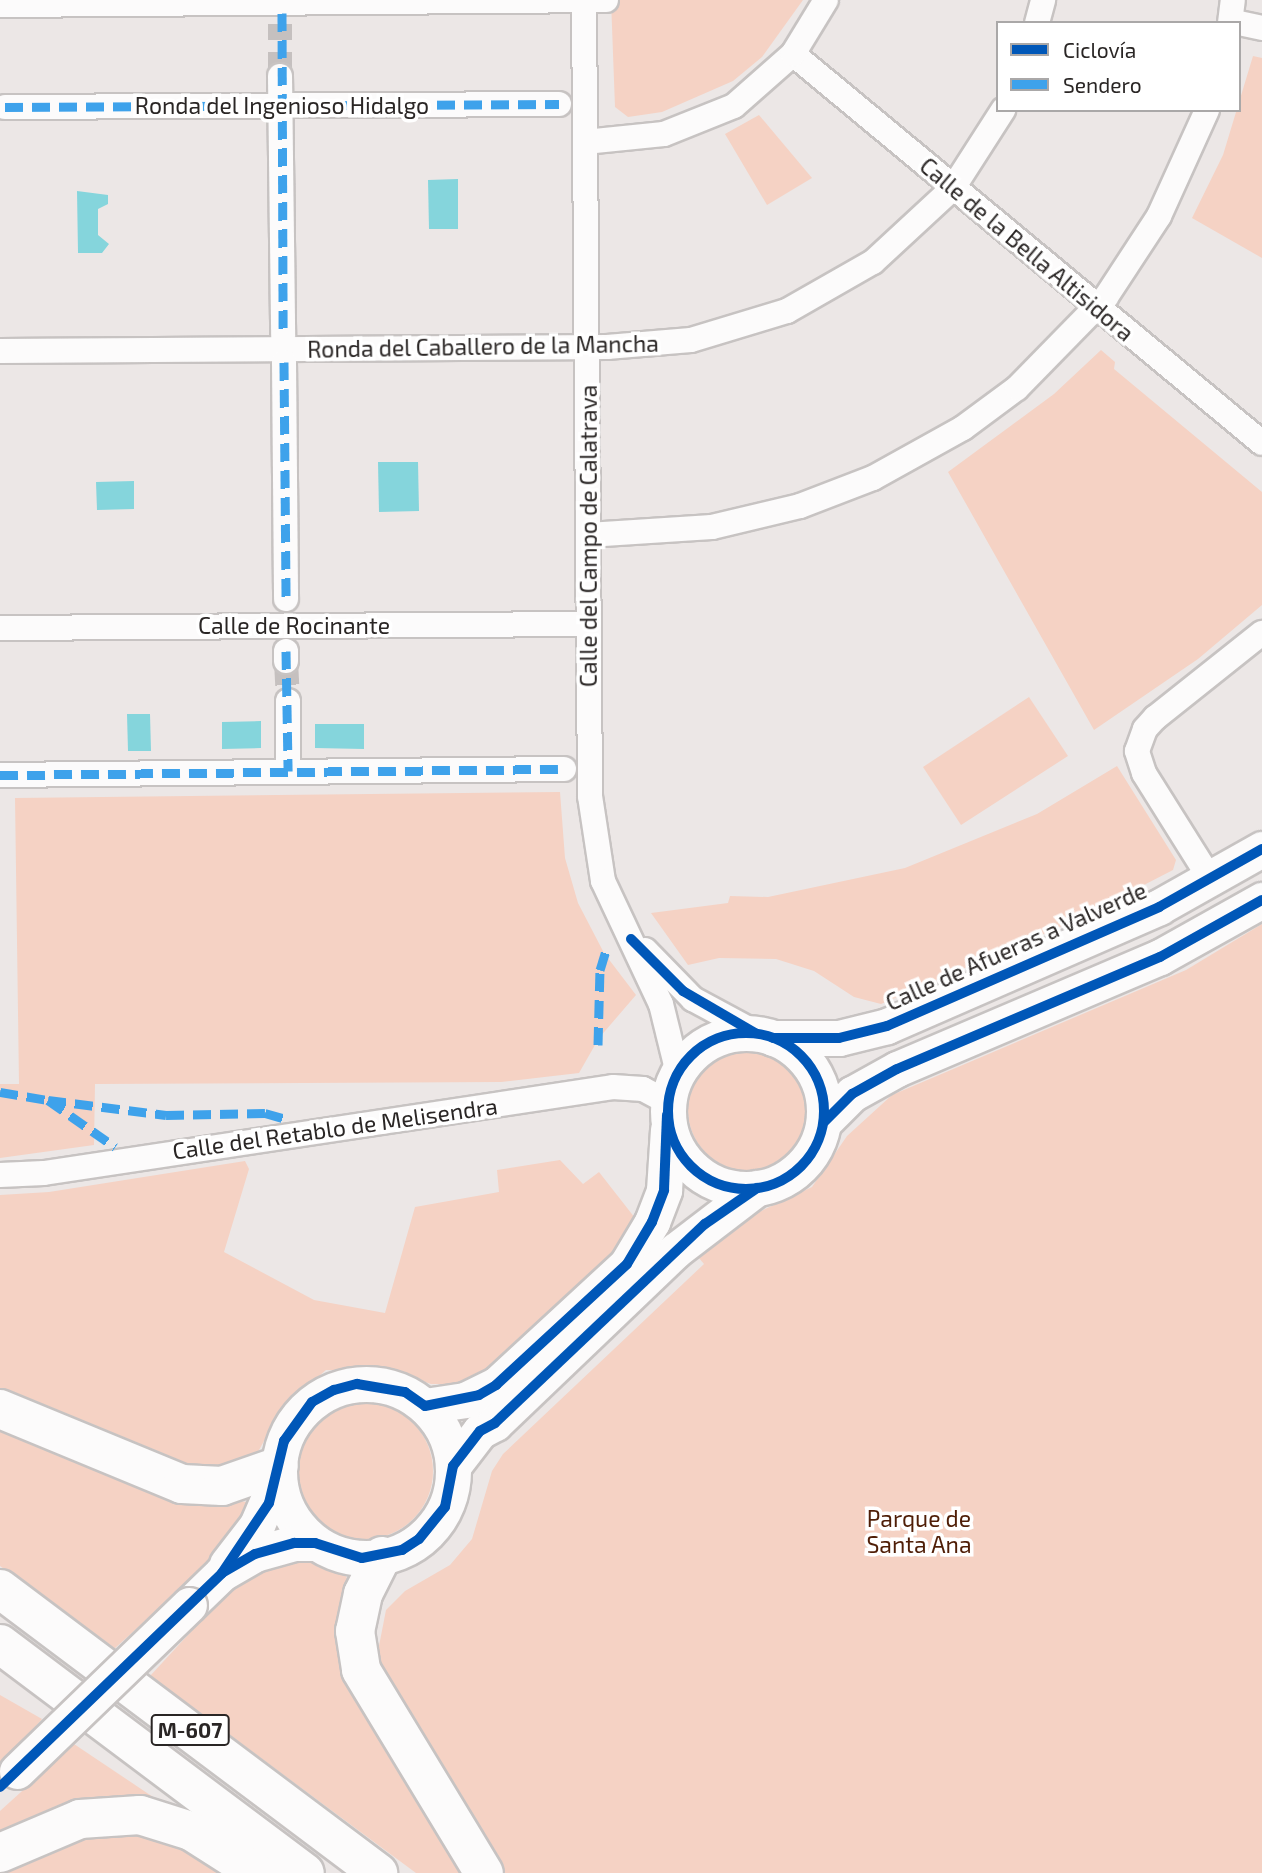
<!DOCTYPE html>
<meta charset="utf-8">
<style>
body{margin:0}
#map{position:relative;width:1262px;height:1873px;overflow:hidden;background:#ece7e6;font-family:"Exo 2",sans-serif}
div>[style]{position:absolute}
.green>*{inset:0;background:#f5d2c4}
.round{border-radius:50%}
.water>*{inset:0;background:#85d5dc}
.street-tunnel>*{height:24px;margin-top:-12px;transform-origin:0;background:repeating-linear-gradient(90deg,#c5c0bf 0 24px,transparent 0 36px)}
.roads{filter:drop-shadow(2px 0 #c7c3c2) drop-shadow(-2px 0 #c7c3c2) drop-shadow(0 2px #c7c3c2) drop-shadow(0 -2px #c7c3c2)}
.street>*{height:24px;margin:-12px;padding:0 12px;transform-origin:12px;border-radius:12px;background:#fcfbfb}
.secondary>*{height:35px;margin:-17.5px;padding:0 17.5px;transform-origin:17.5px;border-radius:17.5px;background:#fcfbfb}
.secondary>.ring{margin:-17.5px;padding:0;box-sizing:content-box;background:none;border:35px solid #fcfbfb;border-radius:50%}
.highway>*{height:38px;margin:-19px;padding:0 19px;transform-origin:19px;border-radius:19px;background:#fcfbfb}
.bridges{filter:drop-shadow(2px 0 #c7c3c2) drop-shadow(-2px 0 #c7c3c2) drop-shadow(0 2px #c7c3c2) drop-shadow(0 -2px #c7c3c2)}
.secondary-bridge>*{height:35px;margin:-17.5px;padding:0 17.5px;transform-origin:17.5px;border-radius:17.5px;background:#fcfbfb}
.quiet>*{height:9px;margin-top:-4.5px;transform-origin:0;background:repeating-linear-gradient(90deg,#3ea2eb 0 18px,transparent 0 27px)}
.cycleway>*{height:10px;margin:-5px;padding:0 5px;transform-origin:5px;border-radius:5px;background:#0057b8}
.cycleway>.ring{margin:-5px;padding:0;box-sizing:content-box;background:none;border:10px solid #0057b8;border-radius:50%}
span{translate:-50% -50%;white-space:nowrap;text-align:center;line-height:1.15;-webkit-text-stroke:7px #fff;paint-order:stroke}
.shield-label span{padding:2px 5px;background:#fff;border:2px solid;border-radius:5px;-webkit-text-stroke-width:0}
.shield-label{font-size:21px;color:#2a2625;font-weight:700}
.street-label{font-size:23px;color:#2a2625}
.park-label{font-size:23px;color:#4f1e07}
.legend{position:absolute;left:996px;top:21px;width:245px;height:91px;box-sizing:border-box;background:#fff;border:2px solid #aaa8a8;margin:0;padding:9px 12px;list-style:none;font-size:21px;color:#2a2625}
.legend li{display:flex;align-items:center;gap:14px;height:35px}
.legend b{width:35px;border:2px solid #aaa8a8}
</style>
<div id="map">
<div class="green">
<i style="clip-path:polygon(611px 0,803px 0,762px 57px,733px 81px,662px 112px,628px 117px,615px 107px)"></i>
<i style="clip-path:polygon(1253px 56px,1262px 58px,1262px 258px,1192px 218px,1223px 155px)"></i>
<i style="clip-path:polygon(759px 115px,812px 178px,767px 205px,725px 134px)"></i>
<i style="clip-path:polygon(1101px 350px,1115px 362px,1114px 369px,1262px 492px,1262px 605px,1198px 659px,1094px 730px,948px 472px,1054px 394px)"></i>
<i style="clip-path:polygon(1029px 697px,1068px 756px,961px 825px,923px 767px)"></i>
<i style="clip-path:polygon(1117px 766px,1176px 860px,1173px 870px,1074px 921px,881px 1004px,854px 997px,814px 971px,776px 959px,719px 958px,688px 965px,651px 913px,728px 903px,730px 896px,768px 897px,905px 868px,1037px 814px)"></i>
<i style="clip-path:polygon(560px 792px,565px 858px,578px 903px,604px 953px,636px 995px,599px 1038px,579px 1073px,501px 1082px,95px 1084px,94px 1145px,0 1158px,0 1084px,19px 1084px,15px 798px)"></i>
<i style="clip-path:polygon(1262px 924px,1262px 1873px,505px 1873px,376px 1671px,369px 1645px,379px 1646px,386px 1610px,405px 1591px,450px 1565px,472px 1539px,492px 1471px,503px 1454px,704px 1264px,694px 1252px,723px 1229px,812px 1187px,847px 1136px,892px 1095px,1186px 970px)"></i>
<i class="round" style="left:688px;top:1049px;width:122px;height:122px"></i>
<i style="clip-path:polygon(560px 1160px,583px 1184px,599px 1172px,635px 1218px,606px 1264px,490px 1372px,458px 1384px,431px 1384px,396px 1372px,326px 1370px,282px 1408px,253px 1461px,208px 1476px,0 1396px,0 1195px,49px 1192px,245px 1161px,249px 1169px,224px 1252px,314px 1300px,385px 1313px,415px 1207px,499px 1192px,497px 1170px)"></i>
<i class="round" style="left:297px;top:1403px;width:136px;height:136px"></i>
<i style="clip-path:polygon(0 1423px,168px 1492px,247px 1502px,249px 1516px,231px 1544px,114px 1649px,0 1566px)"></i>
<i style="clip-path:polygon(301px 1556px,343px 1572px,349px 1581px,336px 1644px,340px 1660px,473px 1873px,416px 1873px,150px 1676px,249px 1569px)"></i>
<i style="clip-path:polygon(0 1695px,42px 1719px,0 1768px)"></i>
<i style="clip-path:polygon(74px 1744px,162px 1803px,0 1844px,0 1811px)"></i>
<i style="clip-path:polygon(84px 1831px,166px 1835px,226px 1873px,0 1873px,0 1869px)"></i>
</div>
<div class="water">
<i style="clip-path:polygon(458px 179px,458px 229px,429px 229px,428px 180px)"></i>
<i style="clip-path:polygon(77px 191px,108px 195px,108px 204px,98px 209px,98px 235px,109px 244px,102px 253px,78px 253px)"></i>
<i style="clip-path:polygon(378px 462px,418px 462px,419px 511px,379px 512px)"></i>
<i style="clip-path:polygon(134px 481px,134px 509px,97px 510px,96px 482px)"></i>
<i style="clip-path:polygon(127px 714px,150px 714px,151px 751px,128px 751px)"></i>
<i style="clip-path:polygon(261px 721px,261px 748px,222px 749px,222px 722px)"></i>
<i style="clip-path:polygon(315px 724px,364px 724px,364px 749px,315px 748px)"></i>
</div>
<div class="street-tunnel">
<i style="left:280px;top:76px;width:52px;rotate:-90deg"></i>
<i style="left:286px;top:661px;width:40px;rotate:87.1deg"></i>
</div>
<div class="roads">
<div class="street">
<i style="left:584px;top:0;width:796px;rotate:89.57deg"></i>
<i style="left:590px;top:796px;width:86px;rotate:81.3deg"></i>
<i style="left:603px;top:881px;width:136px;rotate:64.8deg"></i>
<i style="left:661px;top:1004px;width:71px;rotate:76.2deg"></i>
<i style="left:0;top:5px;width:606px;rotate:-0.47deg"></i>
<i style="left:1037px;top:23px;width:24px;rotate:-75deg"></i>
<i style="left:1230px;top:23px;width:23px;rotate:-83deg"></i>
<i style="left:1239px;top:23px;width:24px;rotate:12deg"></i>
<i style="left:793px;top:54px;width:609px;rotate:39.67deg"></i>
<i style="left:280px;top:76px;width:260px;rotate:89.3deg"></i>
<i style="left:5px;top:107px;width:554px;rotate:-0.31deg"></i>
<i style="left:585px;top:142px;width:79px;rotate:-5.8deg"></i>
<i style="left:664px;top:134px;width:75px;rotate:-21.8deg"></i>
<i style="left:734px;top:106px;width:79px;rotate:-41.4deg"></i>
<i style="left:793px;top:54px;width:63px;rotate:-58.6deg"></i>
<i style="left:0;top:351px;width:607px;rotate:-0.38deg"></i>
<i style="left:607px;top:347px;width:84px;rotate:-4.8deg"></i>
<i style="left:691px;top:340px;width:100px;rotate:-16.8deg"></i>
<i style="left:787px;top:311px;width:99px;rotate:-29.7deg"></i>
<i style="left:873px;top:262px;width:109px;rotate:-42.8deg"></i>
<i style="left:953px;top:188px;width:93px;rotate:-57.3deg"></i>
<i style="left:284px;top:362px;width:237px;rotate:89.5deg"></i>
<i style="left:588px;top:535px;width:124px;rotate:-3.7deg"></i>
<i style="left:712px;top:527px;width:90px;rotate:-13.4deg"></i>
<i style="left:800px;top:506px;width:78px;rotate:-21deg"></i>
<i style="left:873px;top:478px;width:103px;rotate:-29.1deg"></i>
<i style="left:963px;top:428px;width:67px;rotate:-36.5deg"></i>
<i style="left:1017px;top:388px;width:127px;rotate:-45.6deg"></i>
<i style="left:1106px;top:297px;width:97px;rotate:-56.8deg"></i>
<i style="left:1159px;top:216px;width:116px;rotate:-65.6deg"></i>
<i style="left:0;top:628px;width:588px;rotate:-0.39deg"></i>
<i style="left:286px;top:661px;width:10px;rotate:-90deg"></i>
<i style="left:288px;top:701px;width:70px;rotate:90deg"></i>
<i style="left:0;top:775px;width:564px;rotate:-0.61deg"></i>
<i style="left:1211px;top:880px;width:126px;rotate:-122.1deg"></i>
<i style="left:1144px;top:773px;width:23px;rotate:-108deg"></i>
<i style="left:1137px;top:751px;width:23px;rotate:-70deg"></i>
<i style="left:1145px;top:729px;width:15px;rotate:-48deg"></i>
<i style="left:1155px;top:718px;width:137px;rotate:-38.5deg"></i>
<i style="left:645px;top:950px;width:69px;rotate:45.6deg"></i>
<i style="left:693px;top:999px;width:74px;rotate:28.3deg"></i>
<i style="left:0;top:1175px;width:44px;rotate:-2.6deg"></i>
<i style="left:44px;top:1173px;width:575px;rotate:-8.59deg"></i>
<i style="left:613px;top:1087px;width:30px;rotate:4deg"></i>
<i style="left:643px;top:1089px;width:27px;rotate:28deg"></i>
</div>
<div class="secondary">
<i class="ring" style="left:668px;top:1033px;width:121px;height:121px"></i>
<i style="left:773px;top:1038px;width:66px"></i>
<i style="left:839px;top:1038px;width:49px;rotate:-14deg"></i>
<i style="left:887px;top:1026px;width:297px;rotate:-23.6deg"></i>
<i style="left:1159px;top:907px;width:118px;rotate:-29.4deg"></i>
<i style="left:824px;top:1122px;width:40px;rotate:-45deg"></i>
<i style="left:852px;top:1094px;width:51px;rotate:-29.1deg"></i>
<i style="left:897px;top:1069px;width:286px;rotate:-23.1deg"></i>
<i style="left:1160px;top:957px;width:117px;rotate:-29.2deg"></i>
<i class="ring" style="left:279px;top:1384px;width:139px;height:139px"></i>
<i style="left:425px;top:1406px;width:40px;rotate:-8.5deg"></i>
<i style="left:465px;top:1400px;width:34px;rotate:-26deg"></i>
<i style="left:496px;top:1385px;width:178px;rotate:-42.7deg"></i>
<i style="left:627px;top:1264px;width:49px;rotate:-59.2deg"></i>
<i style="left:652px;top:1222px;width:34px;rotate:-69deg"></i>
<i style="left:664px;top:1190px;width:61px;rotate:-86.2deg"></i>
<i style="left:453px;top:1466px;width:44px;rotate:-52.4deg"></i>
<i style="left:480px;top:1431px;width:17px;rotate:-28deg"></i>
<i style="left:495px;top:1423px;width:250px;rotate:-43.7deg"></i>
<i style="left:676px;top:1250px;width:102px;rotate:-37.4deg"></i>
<i style="left:227px;top:1564px;width:49px;rotate:-52.4deg"></i>
<i style="left:257px;top:1525px;width:53px;rotate:-66.8deg"></i>
<i style="left:189px;top:1605px;width:46px;rotate:-44.1deg"></i>
<i style="left:222px;top:1573px;width:38px;rotate:-30deg"></i>
<i style="left:255px;top:1554px;width:41px;rotate:-15.8deg"></i>
<i style="left:294px;top:1543px;width:21px"></i>
</div>
<div class="highway">
<i style="left:0;top:1409px;width:197px;rotate:22.4deg"></i>
<i style="left:182px;top:1484px;width:40px;rotate:2.9deg"></i>
<i style="left:222px;top:1486px;width:60px;rotate:-19.3deg"></i>
<i style="left:382px;top:1556px;width:42px;rotate:116.6deg"></i>
<i style="left:363px;top:1594px;width:38px;rotate:102deg"></i>
<i style="left:355px;top:1631px;width:39px;rotate:81deg"></i>
<i style="left:361px;top:1670px;width:237px;rotate:58.8deg"></i>
<i style="left:0;top:1589px;width:473px;rotate:36.9deg"></i>
<i style="left:0;top:1644px;width:381px;rotate:36.9deg"></i>
<i style="left:0;top:1853px;width:87px;rotate:-23deg"></i>
<i style="left:80px;top:1819px;width:60px;rotate:-3.8deg"></i>
<i style="left:140px;top:1815px;width:53px;rotate:17.4deg"></i>
<i style="left:191px;top:1831px;width:78px;rotate:32.5deg"></i>
</div>
</div>
<div class="bridges">
<div class="secondary-bridge">
<i style="left:17px;top:1771px;width:239px;rotate:-44deg"></i>
</div>
</div>
<div class="quiet">
<i style="left:282px;top:13px;width:323px;rotate:89.8deg"></i>
<i style="left:5px;top:107px;width:554px;rotate:-0.31deg"></i>
<i style="left:284px;top:362px;width:237px;rotate:89.5deg"></i>
<i style="left:286px;top:651px;width:120px;rotate:89deg"></i>
<i style="left:0;top:775px;width:564px;rotate:-0.61deg"></i>
<i style="left:598px;top:1045px;width:75px;rotate:-88.5deg"></i>
<i style="left:600px;top:970px;width:24px;rotate:-73deg"></i>
<i style="left:0;top:1092px;width:49px;rotate:9.5deg"></i>
<i style="left:48px;top:1100px;width:82px;rotate:35deg"></i>
<i style="left:48px;top:1100px;width:119px;rotate:7.2deg"></i>
<i style="left:166px;top:1115px;width:99px;rotate:-1.2deg"></i>
<i style="left:265px;top:1113px;width:26px;rotate:16deg"></i>
</div>
<div class="cycleway">
<i style="left:631px;top:939px;width:74px;rotate:45deg"></i>
<i style="left:683px;top:991px;width:83px;rotate:30.3deg"></i>
<i class="ring" style="left:668px;top:1033px;width:146px;height:146px"></i>
<i style="left:773px;top:1038px;width:66px"></i>
<i style="left:839px;top:1038px;width:49px;rotate:-14deg"></i>
<i style="left:887px;top:1026px;width:297px;rotate:-23.6deg"></i>
<i style="left:1159px;top:907px;width:118px;rotate:-29.4deg"></i>
<i style="left:824px;top:1122px;width:40px;rotate:-45deg"></i>
<i style="left:852px;top:1094px;width:51px;rotate:-29.1deg"></i>
<i style="left:897px;top:1069px;width:286px;rotate:-23.1deg"></i>
<i style="left:1160px;top:957px;width:117px;rotate:-29.2deg"></i>
<i style="left:222px;top:1573px;width:84px;rotate:-56.1deg"></i>
<i style="left:269px;top:1503px;width:64px;rotate:-76.4deg"></i>
<i style="left:284px;top:1441px;width:48px;rotate:-54.3deg"></i>
<i style="left:312px;top:1402px;width:25px;rotate:-29deg"></i>
<i style="left:334px;top:1390px;width:24px;rotate:-15deg"></i>
<i style="left:357px;top:1384px;width:49px;rotate:9.5deg"></i>
<i style="left:405px;top:1392px;width:24px;rotate:35deg"></i>
<i style="left:425px;top:1406px;width:55px;rotate:-11.5deg"></i>
<i style="left:479px;top:1395px;width:20px;rotate:-30deg"></i>
<i style="left:496px;top:1385px;width:178px;rotate:-42.7deg"></i>
<i style="left:627px;top:1264px;width:49px;rotate:-59.2deg"></i>
<i style="left:652px;top:1222px;width:34px;rotate:-69deg"></i>
<i style="left:664px;top:1190px;width:75px;rotate:-87.7deg"></i>
<i style="left:0;top:1787px;width:308px;rotate:-43.9deg"></i>
<i style="left:222px;top:1573px;width:38px;rotate:-30deg"></i>
<i style="left:255px;top:1554px;width:41px;rotate:-15.8deg"></i>
<i style="left:294px;top:1543px;width:21px"></i>
<i style="left:315px;top:1543px;width:49px;rotate:17.7deg"></i>
<i style="left:362px;top:1558px;width:41px;rotate:-11.3deg"></i>
<i style="left:402px;top:1550px;width:20px;rotate:-33deg"></i>
<i style="left:419px;top:1539px;width:41px;rotate:-50.9deg"></i>
<i style="left:445px;top:1507px;width:42px;rotate:-79deg"></i>
<i style="left:453px;top:1466px;width:44px;rotate:-52.4deg"></i>
<i style="left:480px;top:1431px;width:17px;rotate:-28deg"></i>
<i style="left:495px;top:1423px;width:289px;rotate:-43.5deg"></i>
<i style="left:705px;top:1224px;width:63px;rotate:-34.7deg"></i>
</div>
<div class="shield-label">
<span style="left:190px;top:1730px">M-607</span>
</div>
<div class="street-label">
<span style="left:282px;top:105px">Ronda del Ingenioso Hidalgo</span>
<span style="left:1027px;top:249px;rotate:40deg">Calle de la Bella Altisidora</span>
<span style="left:483px;top:346px;rotate:-1deg">Ronda del Caballero de la Mancha</span>
<span style="left:588px;top:536px;rotate:-90deg">Calle del Campo de Calatrava</span>
<span style="left:294px;top:625px">Calle de Rocinante</span>
<span style="left:1016px;top:946px;rotate:-24deg">Calle de Afueras a Valverde</span>
<span style="left:335px;top:1128px;rotate:-8deg">Calle del Retablo de Melisendra</span>
</div>
<div class="park-label">
<span style="left:919px;top:1531px">Parque de<br>Santa Ana</span>
</div>
<ul class="legend">
<li><b style="height:9px;background:#0057b8"></b>Ciclovía</li>
<li><b style="height:9px;background:#3ea2eb"></b>Sendero</li>
</ul>
</div>
